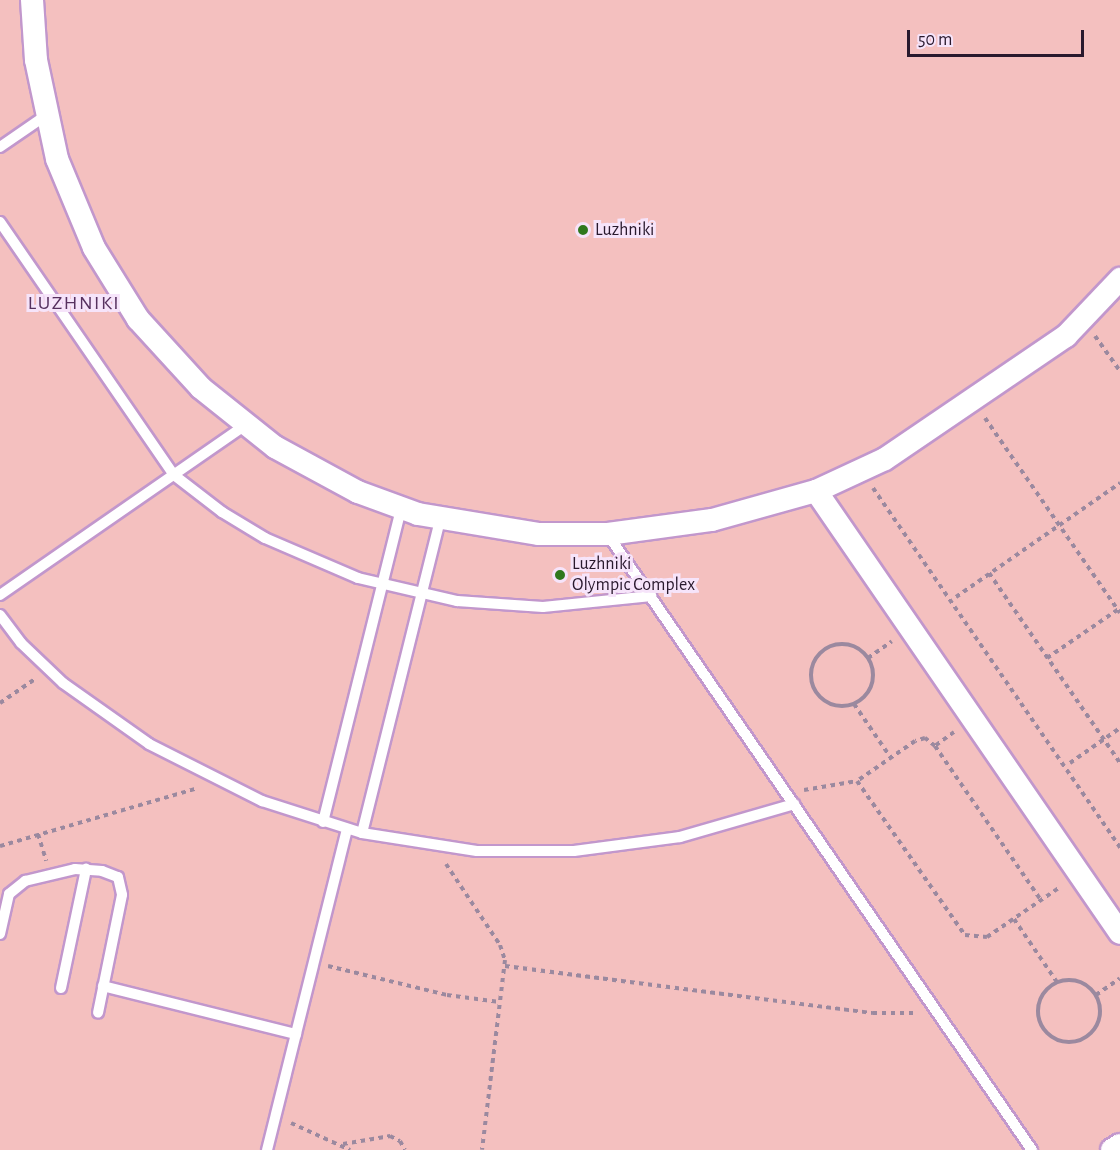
<!DOCTYPE html>
<style>
body{margin:0}
#map{position:relative;width:1120px;height:1150px;overflow:hidden;background:#f6e4fa;font-family:"Alegreya Sans",sans-serif}
div>[style]{position:absolute}
.green>*{inset:0;background:#f4c0bf}
.path>*{height:4px;margin-top:-2px;transform-origin:0;background:repeating-linear-gradient(90deg,#9b899f 0 4.5px,transparent 0 9px)}
.path>.ring{margin:-2px;padding:0;box-sizing:content-box;background:none;border:4px solid #9b899f;border-radius:50%}
.roads{filter:drop-shadow(2px 0 #c297cc) drop-shadow(-2px 0 #c297cc) drop-shadow(0 2px #c297cc) drop-shadow(0 -2px #c297cc)}
.service>*{height:10px;margin:-5px;padding:0 5px;transform-origin:5px;border-radius:5px;background:#fff}
.minor>*{height:22px;margin:-11px;padding:0 11px;transform-origin:11px;border-radius:11px;background:#fff}
.dots>*{width:16px;height:16px;translate:-50% -50%;box-sizing:border-box;border:3px solid #f6e4fa;border-radius:50%}
span{translate:-50% -50%;white-space:nowrap;text-align:center;line-height:1.15;-webkit-text-stroke:6px #f6e4fa;paint-order:stroke}
.poi-label{font-size:18px;color:#29192d}
.left{translate:0 -50%;text-align:left}
.neighbourhood-label{font-size:20px;color:#57315f;letter-spacing:1.5px}
.scale{position:absolute;left:907px;top:30px;width:177px;height:27px;box-sizing:border-box;border:3px solid #29192d;border-top:0;padding-left:8px;font-size:18px;line-height:21px;white-space:nowrap;color:#29192d;-webkit-text-stroke:4px #f6e4fa;paint-order:stroke}
</style>
<div id="map">
<div class="green">
<i style="clip-path:polygon(0 0,1120px 0,1120px 1150px,0 1150px)"></i>
</div>
<div class="path">
<i style="left:1095px;top:336px;width:43px;rotate:54.5deg"></i>
<i style="left:985px;top:418px;width:237px;rotate:55.3deg"></i>
<i style="left:873px;top:488px;width:437px;rotate:55.5deg"></i>
<i style="left:989px;top:573px;width:231px;rotate:55.4deg"></i>
<i style="left:956px;top:597px;width:200px;rotate:-34.8deg"></i>
<i class="ring" style="left:811px;top:644px;width:58px;height:58px"></i>
<i style="left:868px;top:658px;width:29px;rotate:-35deg"></i>
<i style="left:1047px;top:658px;width:88px;rotate:-34.4deg"></i>
<i style="left:0;top:703px;width:42px;rotate:-34.4deg"></i>
<i style="left:854px;top:704px;width:65px;rotate:55.6deg"></i>
<i style="left:954px;top:732px;width:24px;rotate:144deg"></i>
<i style="left:935px;top:746px;width:13px;rotate:-141deg"></i>
<i style="left:925px;top:738px;width:10px;rotate:163deg"></i>
<i style="left:915px;top:741px;width:70px;rotate:145.4deg"></i>
<i style="left:857px;top:781px;width:188px;rotate:55deg"></i>
<i style="left:965px;top:935px;width:22px;rotate:5deg"></i>
<i style="left:987px;top:937px;width:88px;rotate:-34.4deg"></i>
<i style="left:935px;top:746px;width:187px;rotate:55.5deg"></i>
<i style="left:1070px;top:763px;width:61px;rotate:-35deg"></i>
<i style="left:804px;top:790px;width:54px;rotate:-9.6deg"></i>
<i style="left:38px;top:834px;width:28px;rotate:73deg"></i>
<i style="left:0;top:846px;width:206px;rotate:-16.3deg"></i>
<i style="left:446px;top:864px;width:97px;rotate:56.3deg"></i>
<i style="left:500px;top:945px;width:16px;rotate:72deg"></i>
<i style="left:505px;top:960px;width:191px;rotate:96.9deg"></i>
<i style="left:1014px;top:919px;width:76px;rotate:55.7deg"></i>
<i style="left:328px;top:966px;width:122px;rotate:13.7deg"></i>
<i style="left:447px;top:995px;width:53px;rotate:7.5deg"></i>
<i style="left:505px;top:966px;width:371px;rotate:7.3deg"></i>
<i style="left:873px;top:1013px;width:45px"></i>
<i class="ring" style="left:1038px;top:980px;width:58px;height:58px"></i>
<i style="left:1096px;top:995px;width:29px;rotate:-35deg"></i>
<i style="left:291px;top:1123px;width:65px;rotate:24.6deg"></i>
<i style="left:343px;top:1144px;width:48px;rotate:-9.7deg"></i>
<i style="left:390px;top:1136px;width:11px;rotate:27deg"></i>
<i style="left:400px;top:1141px;width:10px;rotate:61deg"></i>
</div>
<div class="roads">
<div class="service">
<i style="left:0;top:147px;width:55px;rotate:-34.6deg"></i>
<i style="left:0;top:222px;width:307px;rotate:55.5deg"></i>
<i style="left:174px;top:475px;width:61px;rotate:37.6deg"></i>
<i style="left:222px;top:512px;width:50px;rotate:31.2deg"></i>
<i style="left:265px;top:538px;width:101px;rotate:23.3deg"></i>
<i style="left:358px;top:578px;width:102px;rotate:13.1deg"></i>
<i style="left:457px;top:601px;width:86px;rotate:4deg"></i>
<i style="left:543px;top:607px;width:109px;rotate:-5.8deg"></i>
<i style="left:608px;top:535px;width:747px;rotate:55.42deg"></i>
<i style="left:0;top:595px;width:297px;rotate:-34.7deg"></i>
<i style="left:0;top:615px;width:35px;rotate:53deg"></i>
<i style="left:21px;top:643px;width:58px;rotate:43.6deg"></i>
<i style="left:63px;top:683px;width:105px;rotate:35.3deg"></i>
<i style="left:149px;top:744px;width:127px;rotate:26.8deg"></i>
<i style="left:262px;top:801px;width:105px;rotate:17.7deg"></i>
<i style="left:362px;top:833px;width:116px;rotate:8.9deg"></i>
<i style="left:477px;top:851px;width:97px"></i>
<i style="left:574px;top:851px;width:107px;rotate:-7.5deg"></i>
<i style="left:680px;top:837px;width:119px;rotate:-16.1deg"></i>
<i style="left:323px;top:822px;width:324px;rotate:-76deg"></i>
<i style="left:362px;top:833px;width:324px;rotate:-76deg"></i>
<i style="left:0;top:934px;width:41px;rotate:-77.3deg"></i>
<i style="left:9px;top:894px;width:21px;rotate:-39deg"></i>
<i style="left:25px;top:881px;width:51px;rotate:-13.5deg"></i>
<i style="left:75px;top:869px;width:27px;rotate:4deg"></i>
<i style="left:102px;top:871px;width:17px;rotate:21deg"></i>
<i style="left:118px;top:877px;width:18px;rotate:77deg"></i>
<i style="left:122px;top:895px;width:120px;rotate:101.5deg"></i>
<i style="left:103px;top:986px;width:199px;rotate:14deg"></i>
<i style="left:61px;top:988px;width:122px;rotate:-78.1deg"></i>
<i style="left:267px;top:1150px;width:331px;rotate:-76deg"></i>
</div>
<div class="minor">
<i style="left:32px;top:0;width:60px;rotate:86.2deg"></i>
<i style="left:36px;top:60px;width:101px;rotate:78deg"></i>
<i style="left:57px;top:159px;width:96px;rotate:67.4deg"></i>
<i style="left:94px;top:248px;width:84px;rotate:58.2deg"></i>
<i style="left:138px;top:319px;width:93px;rotate:47.6deg"></i>
<i style="left:201px;top:388px;width:95px;rotate:38.6deg"></i>
<i style="left:275px;top:447px;width:94px;rotate:28.5deg"></i>
<i style="left:358px;top:492px;width:64px;rotate:20.1deg"></i>
<i style="left:418px;top:514px;width:123px;rotate:9.4deg"></i>
<i style="left:539px;top:534px;width:69px"></i>
<i style="left:608px;top:534px;width:105px;rotate:-7.7deg"></i>
<i style="left:712px;top:520px;width:108px;rotate:-15.6deg"></i>
<i style="left:816px;top:491px;width:76px;rotate:-24.9deg"></i>
<i style="left:885px;top:459px;width:219px;rotate:-34.2deg"></i>
<i style="left:1066px;top:336px;width:79px;rotate:-46.5deg"></i>
<i style="left:816px;top:491px;width:536px;rotate:55.48deg"></i>
<i style="left:1112px;top:1150px;width:9px;rotate:-32deg"></i>
</div>
</div>
<div class="dots">
<i style="left:583px;top:230px;background:#30781d"></i>
<i style="left:560px;top:575px;background:#30781d"></i>
</div>
<div class="poi-label">
<span class="left" style="left:595px;top:230px">Luzhniki</span>
<span class="left" style="left:572px;top:575px">Luzhniki<br>Olympic Complex</span>
</div>
<div class="neighbourhood-label">
<span style="left:74px;top:303px">LUZHNIKI</span>
</div>
<div class="scale">50 m</div>
</div>
